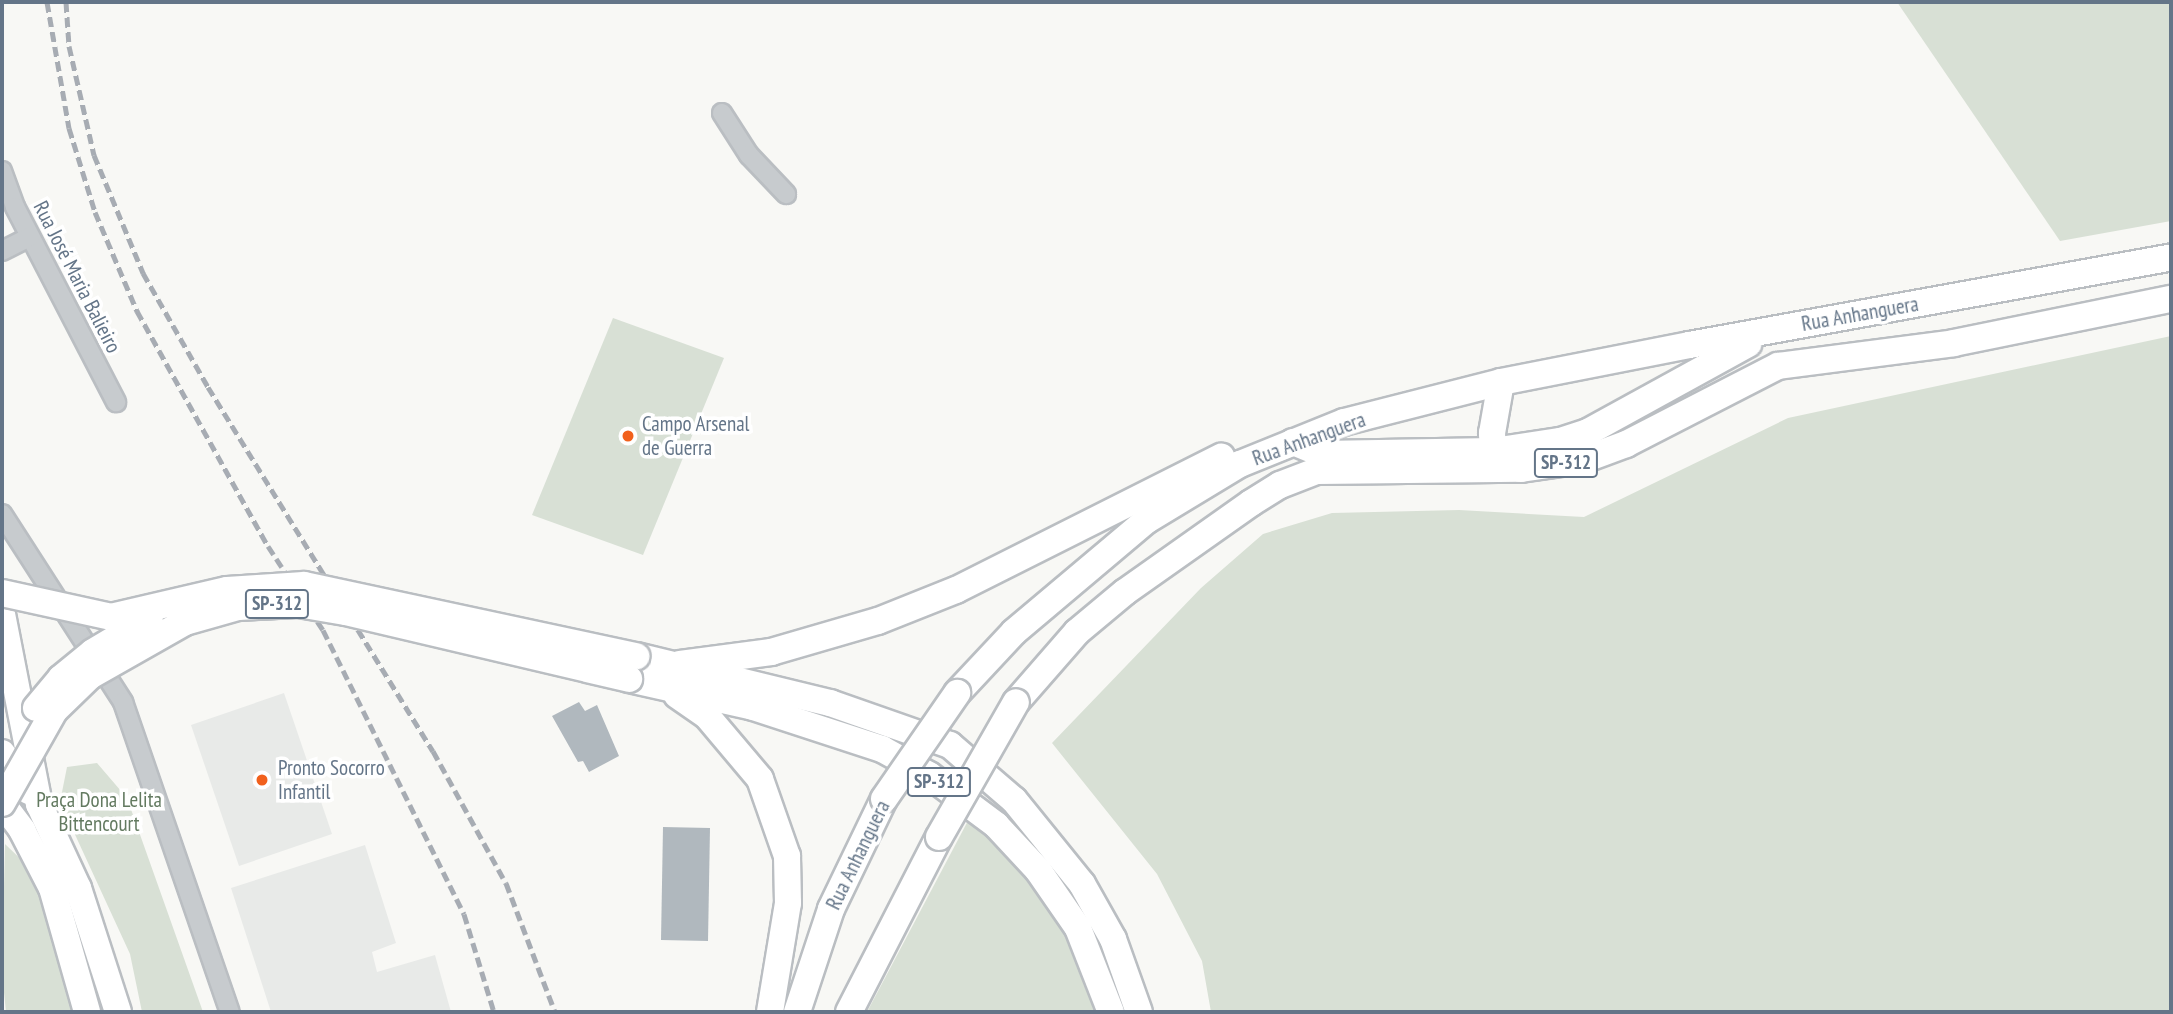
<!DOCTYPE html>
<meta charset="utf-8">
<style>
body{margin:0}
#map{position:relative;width:2173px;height:1014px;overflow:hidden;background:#f8f8f5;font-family:"PT Sans Narrow",sans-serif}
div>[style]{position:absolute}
.built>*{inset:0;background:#e8eae8}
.green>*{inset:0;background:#d8e0d5}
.building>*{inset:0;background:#b0b8be}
.roads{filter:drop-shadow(2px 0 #babec2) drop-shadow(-2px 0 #babec2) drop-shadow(0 2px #babec2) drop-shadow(0 -2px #babec2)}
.street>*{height:18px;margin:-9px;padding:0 9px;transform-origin:9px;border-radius:9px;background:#c7cbce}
.primary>*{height:26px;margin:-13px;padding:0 13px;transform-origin:13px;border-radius:13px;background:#fff}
.rail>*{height:5px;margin-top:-2.5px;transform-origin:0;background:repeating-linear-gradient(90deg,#a7acb3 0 10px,transparent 0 15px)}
.bridges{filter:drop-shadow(2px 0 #babec2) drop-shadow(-2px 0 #babec2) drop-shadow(0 2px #babec2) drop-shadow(0 -2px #babec2)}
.primary-bridge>*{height:26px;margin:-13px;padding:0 13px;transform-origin:13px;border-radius:13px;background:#fff}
.dots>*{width:19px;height:19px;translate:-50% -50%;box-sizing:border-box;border:4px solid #fff;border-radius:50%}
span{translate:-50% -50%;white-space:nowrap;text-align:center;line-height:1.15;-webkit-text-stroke:7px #fff;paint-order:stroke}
.shield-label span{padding:2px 5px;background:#fff;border:2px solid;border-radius:5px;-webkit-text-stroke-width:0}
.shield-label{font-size:19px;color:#647588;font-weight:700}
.street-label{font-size:21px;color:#647588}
.poi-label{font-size:21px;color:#647588}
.left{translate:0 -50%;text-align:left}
.park-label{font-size:21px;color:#637a60}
.frame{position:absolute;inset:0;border:4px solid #647588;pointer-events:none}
</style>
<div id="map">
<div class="built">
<i style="clip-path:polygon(284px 693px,332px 834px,239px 866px,191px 725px)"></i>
<i style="clip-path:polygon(365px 845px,396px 943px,372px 952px,377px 972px,435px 955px,451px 1012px,271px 1012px,231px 888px)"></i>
</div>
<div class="green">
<i style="clip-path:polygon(1897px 2px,2171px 2px,2171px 221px,2060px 241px)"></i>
<i style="clip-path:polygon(613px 318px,724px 358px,643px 555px,532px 515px)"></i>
<i style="clip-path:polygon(2171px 336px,2171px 1012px,1211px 1012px,1202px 961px,1157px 874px,1052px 743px,1201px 588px,1263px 534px,1332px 513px,1459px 510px,1584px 517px,1788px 418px)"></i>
<i style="clip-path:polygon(97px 763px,127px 798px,203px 1012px,142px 1012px,130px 954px,60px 802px,67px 767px)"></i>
<i style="clip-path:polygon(970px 817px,995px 833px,1061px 916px,1102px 1012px,867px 1012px)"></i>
<i style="clip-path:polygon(5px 844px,32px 870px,78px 1012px,6px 1012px,2px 973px)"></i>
</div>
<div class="building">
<i style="clip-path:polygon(579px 702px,585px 711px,597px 705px,619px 756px,589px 772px,583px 761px,578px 762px,552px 716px)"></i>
<i style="clip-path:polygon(663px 827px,710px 828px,708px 941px,661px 940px)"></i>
</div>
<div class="roads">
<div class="street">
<i style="left:722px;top:113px;width:50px;rotate:57.3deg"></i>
<i style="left:749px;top:155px;width:54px;rotate:46.5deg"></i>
<i style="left:2px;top:171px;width:38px;rotate:70deg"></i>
<i style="left:15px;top:207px;width:220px;rotate:62.6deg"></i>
<i style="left:2px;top:251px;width:31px;rotate:-27deg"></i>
<i style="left:2px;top:514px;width:224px;rotate:57.2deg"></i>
<i style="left:123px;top:702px;width:328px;rotate:71deg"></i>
</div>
<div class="primary">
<i style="left:1501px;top:382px;width:52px;rotate:100deg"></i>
<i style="left:1492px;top:433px;width:18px;rotate:87deg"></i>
<i style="left:1493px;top:451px;width:16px;rotate:38deg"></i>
<i style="left:1293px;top:442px;width:31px;rotate:22deg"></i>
<i style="left:1322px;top:454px;width:171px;rotate:-1deg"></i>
<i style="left:1493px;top:451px;width:68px;rotate:-8.5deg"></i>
<i style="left:1560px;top:441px;width:29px;rotate:-18deg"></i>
<i style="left:1588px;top:432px;width:183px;rotate:-28.8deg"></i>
<i style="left:2px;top:614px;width:194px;rotate:79deg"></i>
<i style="left:39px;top:804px;width:93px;rotate:65.1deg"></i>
<i style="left:78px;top:888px;width:130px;rotate:72.1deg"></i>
<i style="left:636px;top:656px;width:200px;rotate:13.6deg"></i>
<i style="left:830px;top:703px;width:127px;rotate:19.3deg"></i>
<i style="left:950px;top:745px;width:84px;rotate:40.7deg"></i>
<i style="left:1014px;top:800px;width:108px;rotate:51deg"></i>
<i style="left:1082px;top:884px;width:63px;rotate:60.6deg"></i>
<i style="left:1113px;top:939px;width:77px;rotate:70.4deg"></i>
<i style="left:680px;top:664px;width:92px;rotate:-7.5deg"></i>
<i style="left:771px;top:652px;width:111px;rotate:-16.2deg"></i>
<i style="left:878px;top:621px;width:84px;rotate:-21.7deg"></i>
<i style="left:956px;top:590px;width:297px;rotate:-26.7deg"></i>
<i style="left:629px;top:679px;width:127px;rotate:12.7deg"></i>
<i style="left:753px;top:707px;width:136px;rotate:18deg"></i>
<i style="left:882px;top:749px;width:54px;rotate:29deg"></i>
<i style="left:929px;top:775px;width:84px;rotate:36.7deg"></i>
<i style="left:996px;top:825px;width:62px;rotate:47deg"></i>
<i style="left:1038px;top:870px;width:70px;rotate:55.4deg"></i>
<i style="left:1078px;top:928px;width:90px;rotate:68.6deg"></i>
<i style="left:957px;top:693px;width:83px;rotate:-46.9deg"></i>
<i style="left:1014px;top:632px;width:174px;rotate:-40.1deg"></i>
<i style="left:1147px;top:520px;width:109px;rotate:-31.1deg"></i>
<i style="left:1240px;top:464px;width:112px;rotate:-22deg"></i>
<i style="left:1344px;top:422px;width:162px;rotate:-14.3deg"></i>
<i style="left:1501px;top:382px;width:192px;rotate:-11.1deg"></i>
<i style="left:1689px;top:345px;width:490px;rotate:-10.3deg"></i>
<i style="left:677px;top:695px;width:37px;rotate:35deg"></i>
<i style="left:707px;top:716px;width:82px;rotate:49.9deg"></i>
<i style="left:760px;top:779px;width:82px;rotate:70.7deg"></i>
<i style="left:787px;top:856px;width:47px;rotate:88.8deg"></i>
<i style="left:788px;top:903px;width:110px;rotate:99.4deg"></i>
<i style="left:1016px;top:702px;width:93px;rotate:-48.9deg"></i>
<i style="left:1077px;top:632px;width:62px;rotate:-39.8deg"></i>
<i style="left:1125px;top:592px;width:154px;rotate:-35.2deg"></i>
<i style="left:1251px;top:503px;width:34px;rotate:-32deg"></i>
<i style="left:1280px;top:485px;width:40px;rotate:-21deg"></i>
<i style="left:1317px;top:471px;width:204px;rotate:-0.6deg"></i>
<i style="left:1521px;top:469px;width:63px;rotate:-8.3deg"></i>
<i style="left:1583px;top:460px;width:46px;rotate:-20.4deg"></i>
<i style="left:1626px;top:444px;width:171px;rotate:-27.2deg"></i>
<i style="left:1778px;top:366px;width:177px;rotate:-7.4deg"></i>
<i style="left:1954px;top:343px;width:221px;rotate:-11.5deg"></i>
<i style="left:2px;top:753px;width:47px;rotate:54.6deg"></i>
<i style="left:2px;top:803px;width:34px;rotate:53deg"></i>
<i style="left:22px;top:830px;width:65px;rotate:62.7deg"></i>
<i style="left:52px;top:888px;width:129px;rotate:74.2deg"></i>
<i style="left:797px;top:1012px;width:108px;rotate:-71.7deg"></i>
<i style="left:831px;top:909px;width:122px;rotate:-64.3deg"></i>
<i style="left:849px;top:1012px;width:197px;rotate:-62.8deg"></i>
</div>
</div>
<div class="rail">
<i style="left:47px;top:2px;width:128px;rotate:80.1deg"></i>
<i style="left:69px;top:128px;width:88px;rotate:72.8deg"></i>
<i style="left:95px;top:212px;width:108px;rotate:67deg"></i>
<i style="left:137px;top:311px;width:269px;rotate:60.9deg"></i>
<i style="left:268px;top:546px;width:100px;rotate:56.8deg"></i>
<i style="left:323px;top:630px;width:317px;rotate:63.6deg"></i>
<i style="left:464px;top:914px;width:102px;rotate:73deg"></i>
<i style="left:66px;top:2px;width:44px;rotate:86.1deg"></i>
<i style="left:69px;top:46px;width:112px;rotate:77.1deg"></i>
<i style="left:94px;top:155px;width:128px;rotate:67.4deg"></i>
<i style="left:143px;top:273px;width:131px;rotate:60.3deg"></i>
<i style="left:208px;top:387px;width:428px;rotate:58.3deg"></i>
<i style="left:433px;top:751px;width:151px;rotate:61.1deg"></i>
<i style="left:506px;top:883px;width:138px;rotate:69.2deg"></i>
</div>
<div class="bridges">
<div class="primary-bridge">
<i style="left:2px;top:593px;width:112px;rotate:12.4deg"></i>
<i style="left:111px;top:617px;width:119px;rotate:-13.1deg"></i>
<i style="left:227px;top:590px;width:77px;rotate:-3.7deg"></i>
<i style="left:304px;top:585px;width:340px;rotate:12.1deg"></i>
<i style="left:36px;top:708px;width:39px;rotate:-50deg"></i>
<i style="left:61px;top:678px;width:41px;rotate:-39.1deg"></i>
<i style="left:93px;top:652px;width:66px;rotate:-30.8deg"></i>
<i style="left:884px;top:799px;width:129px;rotate:-55.4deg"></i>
<i style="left:2px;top:803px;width:106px;rotate:-60.5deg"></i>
<i style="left:54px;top:711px;width:50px;rotate:-44.2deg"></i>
<i style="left:90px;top:676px;width:109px;rotate:-29.6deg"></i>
<i style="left:185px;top:622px;width:55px;rotate:-15.8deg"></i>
<i style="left:238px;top:607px;width:60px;rotate:-2.9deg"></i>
<i style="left:298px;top:604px;width:49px;rotate:9.5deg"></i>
<i style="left:346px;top:612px;width:291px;rotate:13.3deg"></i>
<i style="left:939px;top:837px;width:155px;rotate:-60.3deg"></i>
</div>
</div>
<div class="dots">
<i style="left:628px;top:436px;background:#f1601c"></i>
<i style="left:262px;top:780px;background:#f1601c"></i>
</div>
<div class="shield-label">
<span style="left:1566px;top:463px">SP-312</span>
<span style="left:277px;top:604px">SP-312</span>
<span style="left:939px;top:782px">SP-312</span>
</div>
<div class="street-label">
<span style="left:77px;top:277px;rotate:63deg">Rua José Maria Balieiro</span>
<span style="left:1860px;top:314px;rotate:-10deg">Rua Anhanguera</span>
<span style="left:1309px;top:439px;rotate:-20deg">Rua Anhanguera</span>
<span style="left:858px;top:855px;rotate:-64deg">Rua Anhanguera</span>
</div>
<div class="poi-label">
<span class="left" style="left:642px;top:436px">Campo Arsenal<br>de Guerra</span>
<span class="left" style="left:278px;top:780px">Pronto Socorro<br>Infantil</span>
</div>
<div class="park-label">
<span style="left:99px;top:812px">Praça Dona Lelita<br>Bittencourt</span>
</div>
<div class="frame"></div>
</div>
